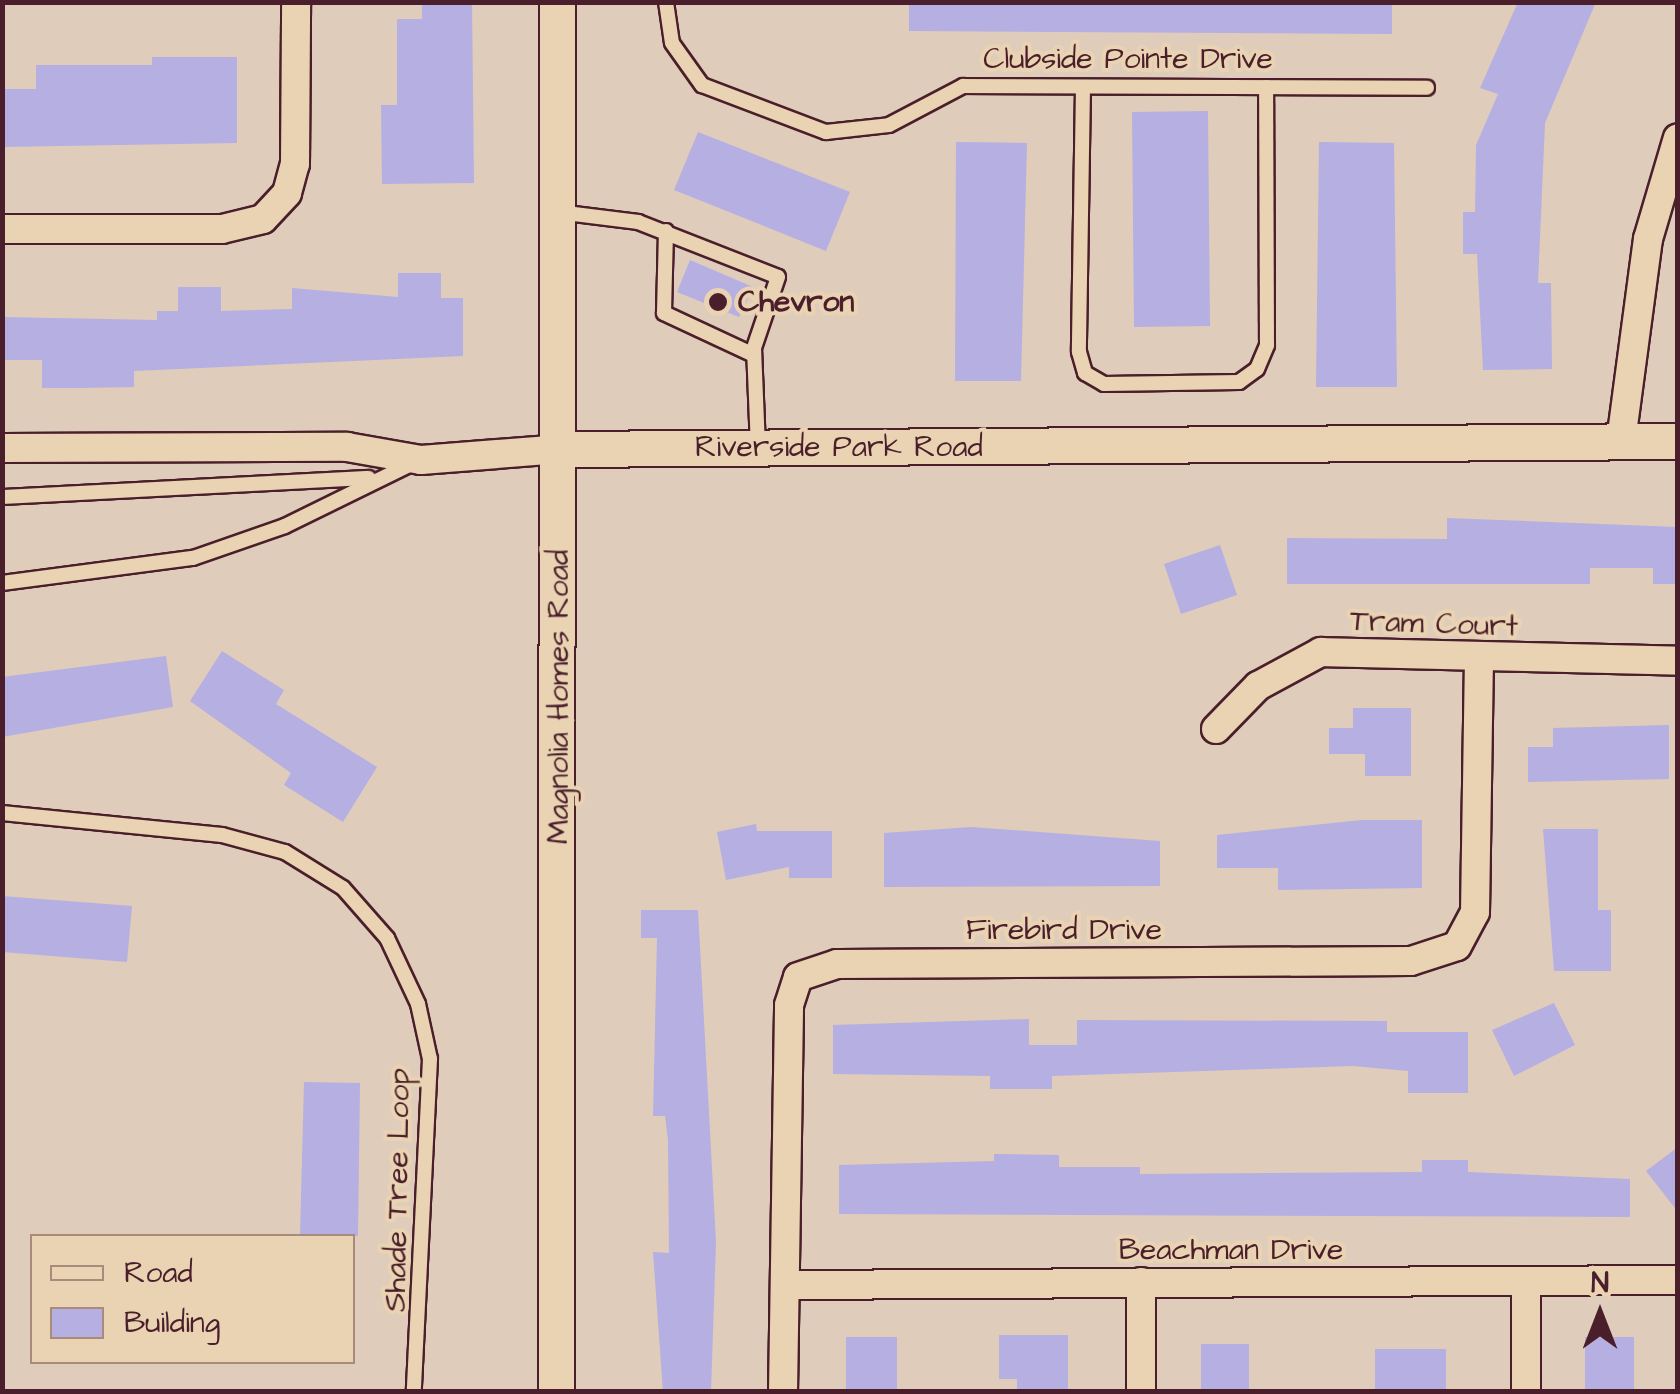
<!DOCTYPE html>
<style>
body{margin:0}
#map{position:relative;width:1680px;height:1394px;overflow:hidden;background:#dfccbb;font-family:"Architects Daughter",sans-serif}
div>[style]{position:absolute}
.building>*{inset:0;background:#b6afe1}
.roads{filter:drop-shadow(2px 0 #4a1f2b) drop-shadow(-2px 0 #4a1f2b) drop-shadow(0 2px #4a1f2b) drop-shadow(0 -2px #4a1f2b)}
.service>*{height:14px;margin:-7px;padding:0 7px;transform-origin:7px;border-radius:7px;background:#e9d3b2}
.minor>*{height:28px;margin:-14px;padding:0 14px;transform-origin:14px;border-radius:14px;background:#e9d3b2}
.tertiary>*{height:35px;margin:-17.5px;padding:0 17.5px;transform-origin:17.5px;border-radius:17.5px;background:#e9d3b2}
.dots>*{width:28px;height:28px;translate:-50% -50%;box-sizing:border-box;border:5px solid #e9d3b2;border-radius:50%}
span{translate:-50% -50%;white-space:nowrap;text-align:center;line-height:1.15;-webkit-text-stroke:8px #e9d3b2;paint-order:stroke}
.street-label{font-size:30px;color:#4a1f2b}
.poi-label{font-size:30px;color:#4a1f2b;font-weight:700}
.left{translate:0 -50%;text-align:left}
.frame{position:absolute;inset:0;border:5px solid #4a1f2b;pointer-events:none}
.legend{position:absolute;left:30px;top:1234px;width:325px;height:130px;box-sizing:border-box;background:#e9d3b2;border:2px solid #a98b7c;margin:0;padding:12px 18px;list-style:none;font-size:30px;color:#4a1f2b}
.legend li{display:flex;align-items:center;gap:20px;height:50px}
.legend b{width:50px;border:2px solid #a98b7c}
.north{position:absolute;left:1550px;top:1264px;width:100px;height:100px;-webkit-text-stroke:8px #e9d3b2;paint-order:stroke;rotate:0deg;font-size:28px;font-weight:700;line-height:40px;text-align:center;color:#4a1f2b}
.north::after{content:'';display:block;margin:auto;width:35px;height:45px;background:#4a1f2b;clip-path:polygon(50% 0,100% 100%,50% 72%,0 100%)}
</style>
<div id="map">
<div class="building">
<i style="clip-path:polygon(422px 2px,472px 2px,474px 183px,382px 184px,381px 105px,397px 105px,397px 19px,422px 19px)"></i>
<i style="clip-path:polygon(909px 2px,1392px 2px,1392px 34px,909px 31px)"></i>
<i style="clip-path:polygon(1518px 2px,1596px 2px,1545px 123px,1538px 283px,1551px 283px,1552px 369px,1483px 370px,1477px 254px,1463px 254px,1463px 212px,1475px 212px,1476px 145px,1498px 94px,1480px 88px)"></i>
<i style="clip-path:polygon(152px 57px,237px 57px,237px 143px,2px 147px,2px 89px,36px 89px,36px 65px,152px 65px)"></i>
<i style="clip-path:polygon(1208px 111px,1210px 326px,1134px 327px,1132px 112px)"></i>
<i style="clip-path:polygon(698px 132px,850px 192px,826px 251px,674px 190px)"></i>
<i style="clip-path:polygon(956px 142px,1027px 143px,1021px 381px,955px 381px)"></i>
<i style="clip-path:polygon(1319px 142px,1394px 143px,1397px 387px,1316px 387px)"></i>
<i style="clip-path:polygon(690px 260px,753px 287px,739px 317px,677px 292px)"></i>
<i style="clip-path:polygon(398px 273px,441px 273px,441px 298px,463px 298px,463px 356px,134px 371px,134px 387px,82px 388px,42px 388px,42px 360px,2px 360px,2px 317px,157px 320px,157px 311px,178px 311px,178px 287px,221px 287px,221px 311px,292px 309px,292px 288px,398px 297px)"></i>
<i style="clip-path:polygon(1447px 518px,1677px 527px,1677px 584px,1653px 584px,1653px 568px,1590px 568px,1590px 584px,1287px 584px,1287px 538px,1447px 539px)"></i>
<i style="clip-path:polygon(1220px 545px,1237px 595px,1181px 614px,1164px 564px)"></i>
<i style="clip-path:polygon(222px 651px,284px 690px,276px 704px,377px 767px,343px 822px,284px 785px,291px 773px,190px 701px)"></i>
<i style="clip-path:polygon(166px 656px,173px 707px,2px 737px,2px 677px)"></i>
<i style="clip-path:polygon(1353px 708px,1411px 708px,1411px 776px,1365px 776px,1365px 754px,1329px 754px,1329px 728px,1353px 728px)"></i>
<i style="clip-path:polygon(1669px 725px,1669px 779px,1528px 782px,1528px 747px,1553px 747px,1553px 728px)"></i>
<i style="clip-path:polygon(1362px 820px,1422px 820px,1422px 888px,1278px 890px,1278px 868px,1217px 868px,1217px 835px)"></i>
<i style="clip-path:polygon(756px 824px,757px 831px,832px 831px,832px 878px,789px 878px,789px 867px,726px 880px,717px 832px)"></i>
<i style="clip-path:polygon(971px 827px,1160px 841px,1160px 886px,884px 887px,884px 833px)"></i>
<i style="clip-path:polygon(1543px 829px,1598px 829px,1598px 910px,1611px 910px,1611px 971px,1554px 971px)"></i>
<i style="clip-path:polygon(2px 896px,132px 906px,127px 962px,2px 952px)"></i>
<i style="clip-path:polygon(641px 910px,698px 910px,716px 1242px,711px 1392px,663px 1392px,653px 1252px,669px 1253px,668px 1140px,665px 1116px,653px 1116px,657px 938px,641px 938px)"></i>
<i style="clip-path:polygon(1554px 1003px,1575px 1045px,1514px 1076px,1492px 1030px)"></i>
<i style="clip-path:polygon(1029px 1019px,1029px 1045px,1077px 1045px,1077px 1020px,1387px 1021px,1387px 1032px,1468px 1032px,1468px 1093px,1408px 1093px,1408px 1071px,1353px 1066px,1052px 1076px,1052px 1089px,990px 1089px,990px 1076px,833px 1074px,833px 1025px)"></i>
<i style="clip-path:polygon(304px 1082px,360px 1083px,358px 1236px,300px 1236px)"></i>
<i style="clip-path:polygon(1678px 1147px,1678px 1212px,1646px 1171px)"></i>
<i style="clip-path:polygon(994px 1154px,1059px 1155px,1059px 1167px,1140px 1167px,1140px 1174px,1422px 1172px,1422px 1160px,1468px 1160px,1468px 1172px,1630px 1179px,1630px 1217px,839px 1214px,839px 1165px,994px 1161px)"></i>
<i style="clip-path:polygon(999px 1335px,1068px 1335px,1068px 1392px,1017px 1392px,1017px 1379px,999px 1379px)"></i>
<i style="clip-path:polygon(846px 1337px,897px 1337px,897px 1392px,846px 1392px)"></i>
<i style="clip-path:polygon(1585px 1337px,1634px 1337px,1634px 1392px,1585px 1392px)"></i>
<i style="clip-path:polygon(1201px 1344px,1249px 1344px,1249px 1392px,1201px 1392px)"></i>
<i style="clip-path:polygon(1375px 1349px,1446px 1349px,1446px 1392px,1375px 1392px)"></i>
</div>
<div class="roads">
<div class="service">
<i style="left:666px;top:2px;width:41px;rotate:81.7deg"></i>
<i style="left:672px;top:43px;width:52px;rotate:54.5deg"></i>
<i style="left:702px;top:85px;width:133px;rotate:20.8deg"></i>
<i style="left:826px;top:132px;width:63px;rotate:-6.3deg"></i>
<i style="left:889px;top:125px;width:84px;rotate:-27.8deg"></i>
<i style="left:963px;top:86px;width:464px;rotate:0.2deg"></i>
<i style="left:1083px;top:87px;width:265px;rotate:90.9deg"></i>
<i style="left:1079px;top:352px;width:22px;rotate:74deg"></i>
<i style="left:1085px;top:373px;width:22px;rotate:30deg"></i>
<i style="left:1104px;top:384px;width:135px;rotate:-0.8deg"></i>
<i style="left:1239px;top:382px;width:22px;rotate:-36deg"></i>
<i style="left:1257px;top:369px;width:26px;rotate:-67deg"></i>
<i style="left:1267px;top:345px;width:258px;rotate:-90.2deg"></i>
<i style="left:558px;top:212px;width:81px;rotate:7.1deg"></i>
<i style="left:638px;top:222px;width:150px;rotate:21.4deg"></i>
<i style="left:778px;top:277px;width:75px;rotate:108.7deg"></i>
<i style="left:754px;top:348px;width:99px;rotate:87.7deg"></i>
<i style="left:666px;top:231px;width:82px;rotate:91.4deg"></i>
<i style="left:664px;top:313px;width:99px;rotate:25deg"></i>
<i style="left:2px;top:497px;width:367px;rotate:-3deg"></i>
<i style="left:2px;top:583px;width:193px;rotate:-7.5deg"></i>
<i style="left:193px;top:558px;width:97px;rotate:-19.2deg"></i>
<i style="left:285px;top:526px;width:140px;rotate:-26.2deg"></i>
<i style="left:2px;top:813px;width:221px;rotate:5.7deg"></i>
<i style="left:222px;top:835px;width:65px;rotate:15.1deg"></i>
<i style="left:285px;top:852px;width:68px;rotate:31.8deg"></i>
<i style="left:343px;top:888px;width:67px;rotate:48.7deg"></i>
<i style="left:387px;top:938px;width:73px;rotate:64.8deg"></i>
<i style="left:418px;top:1004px;width:56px;rotate:77.7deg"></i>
<i style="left:430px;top:1059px;width:333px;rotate:92.8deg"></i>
</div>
<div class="minor">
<i style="left:2px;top:229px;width:220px"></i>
<i style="left:222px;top:229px;width:42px;rotate:-13.7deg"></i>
<i style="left:263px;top:219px;width:35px;rotate:-47deg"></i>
<i style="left:287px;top:193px;width:30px;rotate:-75deg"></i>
<i style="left:295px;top:164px;width:162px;rotate:-89.6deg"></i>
<i style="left:1621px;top:441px;width:204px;rotate:-82.4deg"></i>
<i style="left:1648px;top:239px;width:105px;rotate:-73.5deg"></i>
<i style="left:2px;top:448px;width:345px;rotate:-0.2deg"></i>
<i style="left:347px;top:447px;width:75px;rotate:10deg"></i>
<i style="left:421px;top:460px;width:139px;rotate:-4.5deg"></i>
<i style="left:1216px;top:729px;width:60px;rotate:-45.7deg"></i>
<i style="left:1258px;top:686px;width:72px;rotate:-28.4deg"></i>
<i style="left:1321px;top:652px;width:357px;rotate:1.4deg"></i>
<i style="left:1526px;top:1281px;width:111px;rotate:90deg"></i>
<i style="left:1141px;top:1282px;width:110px;rotate:90deg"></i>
<i style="left:785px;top:1285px;width:893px;rotate:-0.32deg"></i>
<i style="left:783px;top:1392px;width:387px;rotate:-89.1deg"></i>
<i style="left:789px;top:1005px;width:29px;rotate:-72deg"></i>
<i style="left:798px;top:977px;width:41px;rotate:-18.4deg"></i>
<i style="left:837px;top:964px;width:574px;rotate:-0.3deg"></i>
<i style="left:1411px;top:961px;width:48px;rotate:-18.1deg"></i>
<i style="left:1457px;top:946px;width:38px;rotate:-62deg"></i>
<i style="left:1475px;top:912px;width:251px;rotate:-89.1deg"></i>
</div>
<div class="tertiary">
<i style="left:560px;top:449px;width:1118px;rotate:-0.41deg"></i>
<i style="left:556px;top:1392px;width:1390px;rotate:-89.96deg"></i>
</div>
</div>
<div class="dots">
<i style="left:718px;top:302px;background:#4a1f2b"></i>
</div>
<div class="street-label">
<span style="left:1128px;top:59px">Clubside Pointe Drive</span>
<span style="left:839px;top:447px">Riverside Park Road</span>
<span style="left:1434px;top:624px;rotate:2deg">Tram Court</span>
<span style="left:559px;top:697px;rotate:-90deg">Magnolia Homes Road</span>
<span style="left:1064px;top:930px">Firebird Drive</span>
<span style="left:398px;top:1190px;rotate:-89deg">Shade Tree Loop</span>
<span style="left:1231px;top:1250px">Beachman Drive</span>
</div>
<div class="poi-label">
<span class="left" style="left:738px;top:302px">Chevron</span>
</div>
<div class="frame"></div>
<ul class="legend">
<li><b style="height:12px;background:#e9d3b2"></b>Road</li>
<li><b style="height:28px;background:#b6afe1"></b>Building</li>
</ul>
<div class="north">N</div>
</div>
